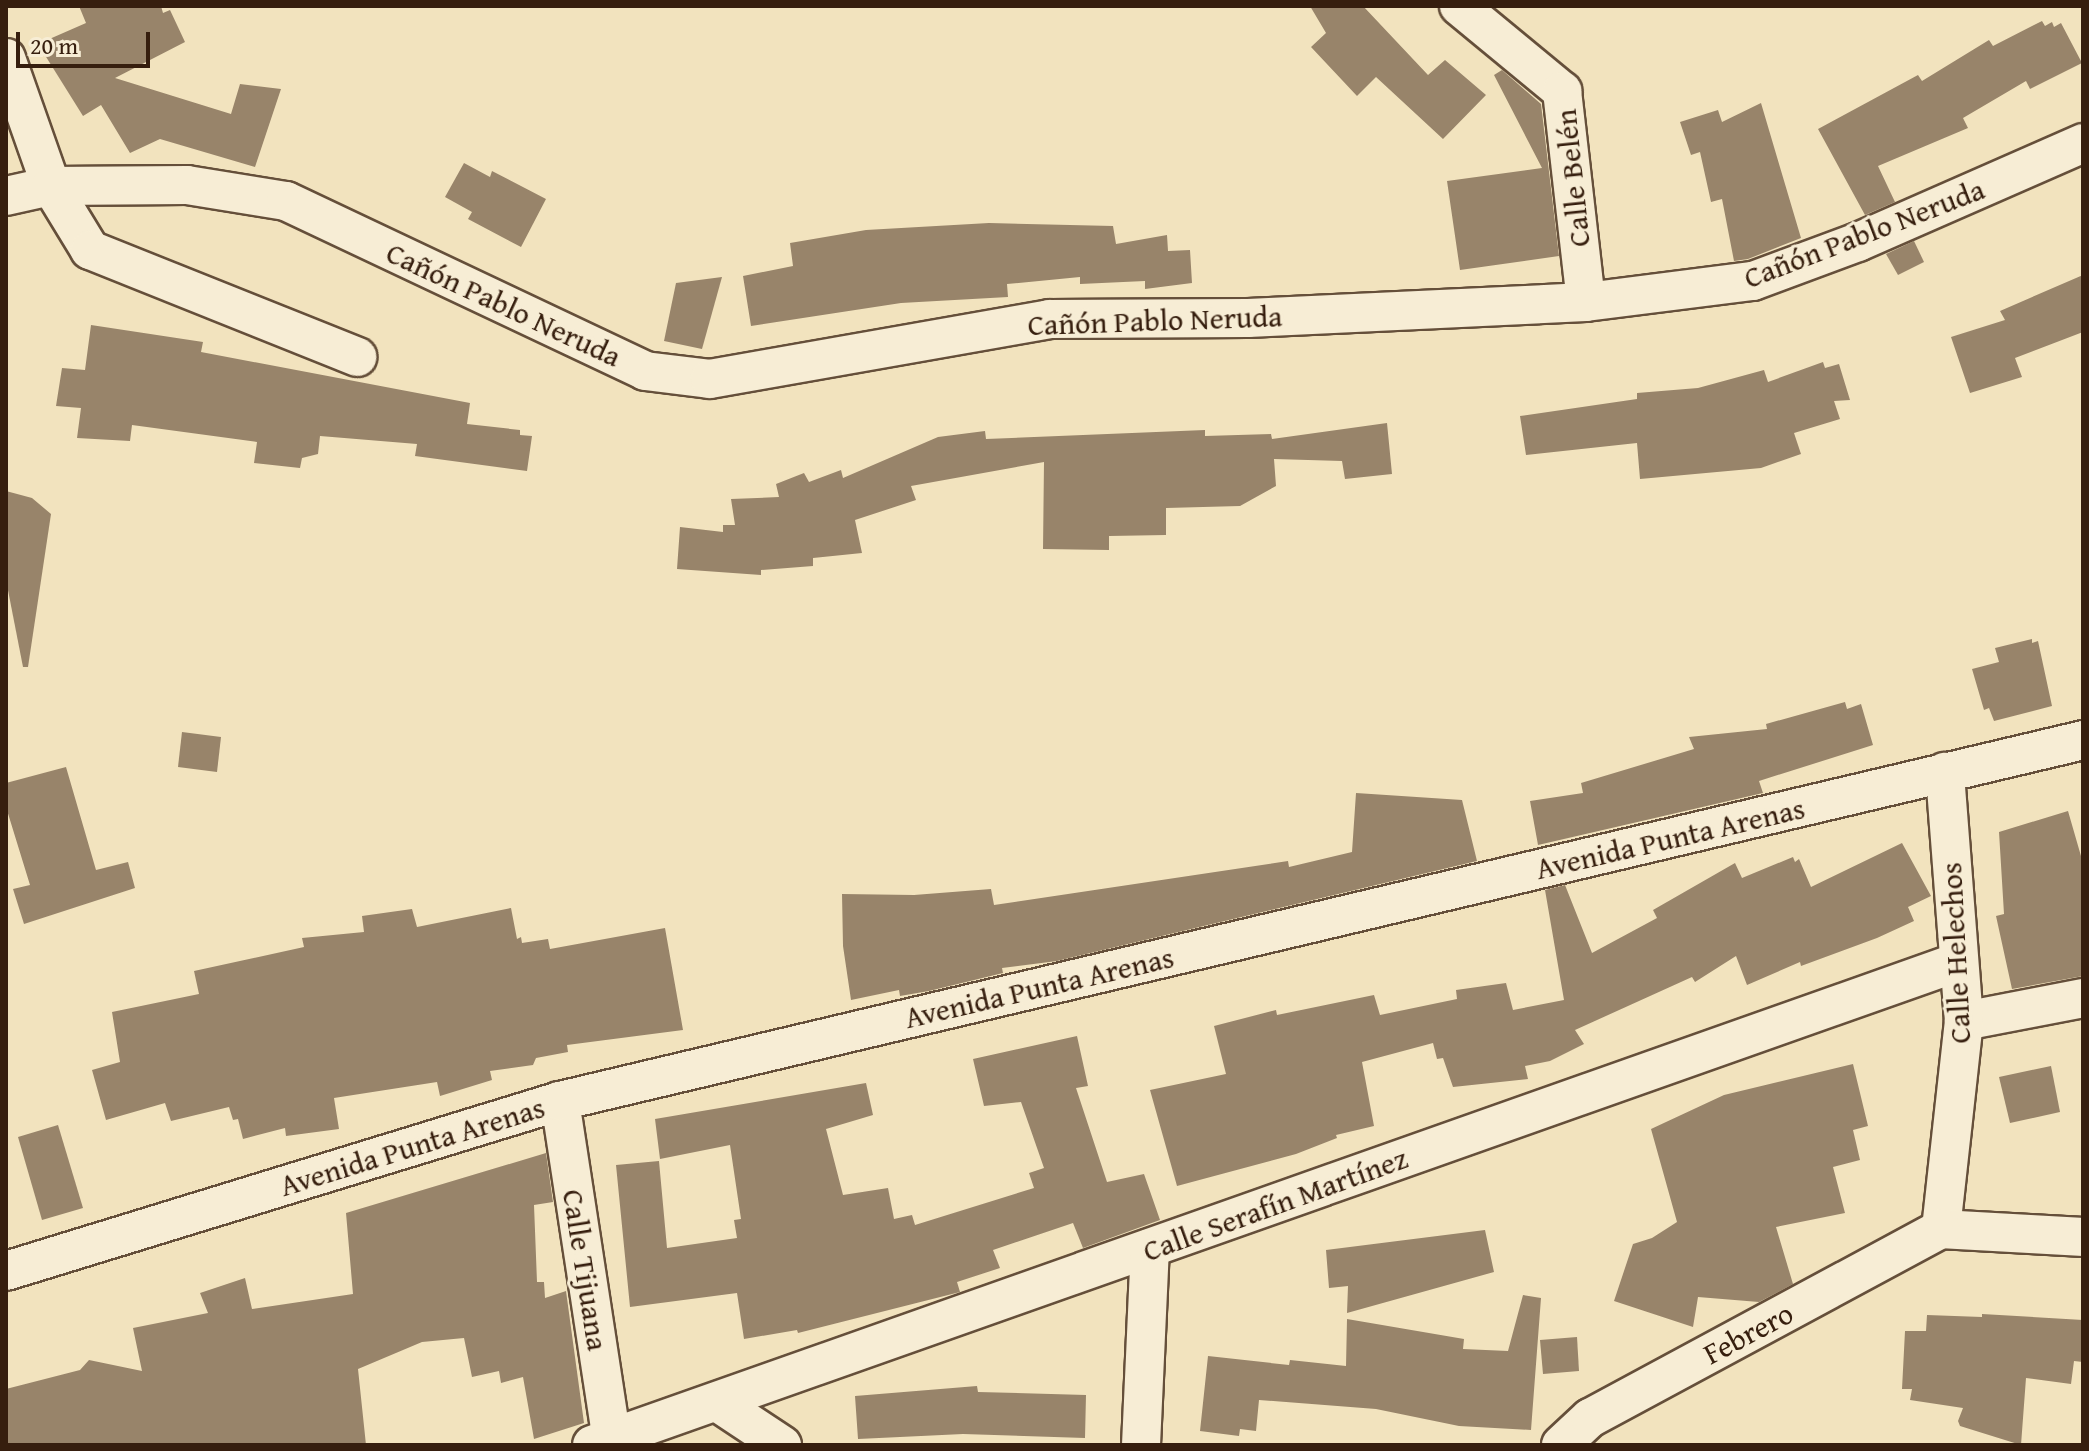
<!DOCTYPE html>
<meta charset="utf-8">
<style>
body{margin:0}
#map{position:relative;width:2089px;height:1451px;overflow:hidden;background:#f2e3be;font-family:"Gentium Book Plus",serif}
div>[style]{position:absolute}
.building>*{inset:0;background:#98846a}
.roads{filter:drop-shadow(2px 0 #654f3a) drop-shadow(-2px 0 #654f3a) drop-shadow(0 2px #654f3a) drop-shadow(0 -2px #654f3a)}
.street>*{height:38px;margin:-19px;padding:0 19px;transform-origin:19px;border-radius:19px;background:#f7edd5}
span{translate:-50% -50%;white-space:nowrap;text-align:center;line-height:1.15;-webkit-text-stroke:6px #f7edd5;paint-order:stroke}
.street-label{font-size:30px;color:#361e0e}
.frame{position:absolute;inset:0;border:8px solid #361e0e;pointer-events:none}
.scale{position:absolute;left:16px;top:32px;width:134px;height:36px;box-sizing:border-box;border:4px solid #361e0e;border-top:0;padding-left:10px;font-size:24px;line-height:28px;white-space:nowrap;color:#361e0e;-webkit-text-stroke:6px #f7edd5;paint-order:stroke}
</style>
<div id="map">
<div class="building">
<i style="clip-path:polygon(79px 6px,161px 6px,163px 13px,170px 10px,185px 42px,115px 78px,231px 114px,240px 84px,281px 89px,255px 167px,160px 139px,130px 153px,101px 105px,83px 116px,38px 44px,86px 23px)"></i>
<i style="clip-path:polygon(1310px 6px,1363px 6px,1428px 75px,1445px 60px,1486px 95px,1443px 139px,1376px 77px,1357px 96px,1311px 47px,1326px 33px)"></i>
<i style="clip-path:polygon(2042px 21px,2045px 26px,2052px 22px,2054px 27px,2061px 23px,2082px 63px,2030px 89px,2026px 81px,1963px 118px,1968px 128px,1878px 166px,1895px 202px,1865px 215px,1818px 129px,1918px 75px,1922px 81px,1989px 40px,1993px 46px)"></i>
<i style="clip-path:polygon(1502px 70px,1541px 104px,1559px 256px,1460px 270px,1447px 181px,1542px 168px,1494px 75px)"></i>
<i style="clip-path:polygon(1761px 103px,1801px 238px,1748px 259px,1734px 261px,1722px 199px,1711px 202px,1700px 152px,1691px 155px,1680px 122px,1718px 110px,1722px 122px)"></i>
<i style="clip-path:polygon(464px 163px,490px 177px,492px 171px,546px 199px,521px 247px,468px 219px,472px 212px,445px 197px)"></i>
<i style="clip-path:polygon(989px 223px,1113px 226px,1116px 244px,1167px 235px,1168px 251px,1190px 250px,1192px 283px,1145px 289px,1145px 281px,1080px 284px,1080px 277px,1007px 284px,1008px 297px,901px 303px,751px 326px,743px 276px,793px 266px,790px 243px,866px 230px)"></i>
<i style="clip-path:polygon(1914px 241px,1924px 262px,1898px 275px,1886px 254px)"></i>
<i style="clip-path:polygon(2083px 275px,2083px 332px,2015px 358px,2022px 377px,1970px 393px,1951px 337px,2005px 320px,2000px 311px)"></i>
<i style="clip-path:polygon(722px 277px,702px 349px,664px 341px,676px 283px)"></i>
<i style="clip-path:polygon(91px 325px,203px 342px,201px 352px,470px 403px,467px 424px,520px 430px,520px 435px,532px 436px,527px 471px,415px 456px,417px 444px,320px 436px,318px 454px,302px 458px,300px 468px,254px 463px,257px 442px,132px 425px,130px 441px,77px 438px,81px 408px,56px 406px,62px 368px,85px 370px)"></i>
<i style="clip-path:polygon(1823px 362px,1825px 368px,1839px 364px,1850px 400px,1834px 401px,1840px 419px,1794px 433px,1801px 454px,1761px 468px,1640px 479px,1637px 443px,1526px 455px,1520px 416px,1637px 399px,1637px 393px,1698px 388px,1764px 370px,1768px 382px)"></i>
<i style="clip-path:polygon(1387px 423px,1392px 474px,1345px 479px,1342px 461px,1274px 459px,1276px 486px,1240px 506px,1166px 508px,1166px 535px,1109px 536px,1109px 550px,1043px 549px,1044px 462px,911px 486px,916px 500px,855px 520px,862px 553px,813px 558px,813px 566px,761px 570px,761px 575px,677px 569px,680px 527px,723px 532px,723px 525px,735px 525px,731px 499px,779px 497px,776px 484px,804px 473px,809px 482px,841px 470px,843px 478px,938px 437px,985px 431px,986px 439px,1205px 430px,1205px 436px,1271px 434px,1272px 439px)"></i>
<i style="clip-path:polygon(6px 491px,32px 498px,51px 514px,28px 667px,23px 667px,6px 580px)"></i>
<i style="clip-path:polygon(2032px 639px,2032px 643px,2038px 641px,2052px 706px,1994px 721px,1989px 708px,1984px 710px,1972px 669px,1999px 662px,1995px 648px)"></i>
<i style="clip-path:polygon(1845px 702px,1847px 709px,1861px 704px,1873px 745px,1759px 781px,1763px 793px,1538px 845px,1530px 801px,1583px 793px,1581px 783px,1694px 749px,1689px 737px,1767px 729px,1766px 724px)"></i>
<i style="clip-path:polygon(182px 732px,221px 737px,217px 772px,178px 767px)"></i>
<i style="clip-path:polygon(66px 767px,96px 870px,128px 862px,135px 888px,24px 924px,13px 889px,30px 885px,6px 807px,6px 783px)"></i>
<i style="clip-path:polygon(1356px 793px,1462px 800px,1477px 861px,1057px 961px,1002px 968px,1003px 973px,929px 991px,900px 996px,899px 990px,851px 1000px,843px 946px,842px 894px,914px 895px,991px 889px,994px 905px,1288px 861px,1289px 867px,1352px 852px)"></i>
<i style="clip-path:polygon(2068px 811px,2083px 863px,2083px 976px,2012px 989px,1996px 916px,2004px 914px,1999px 832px)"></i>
<i style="clip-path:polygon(1902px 843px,1931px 896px,1908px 907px,1914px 921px,1877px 938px,1801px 966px,1800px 962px,1747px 985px,1736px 956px,1695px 982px,1692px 977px,1575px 1030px,1584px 1044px,1550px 1061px,1525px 1066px,1528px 1079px,1453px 1087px,1443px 1058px,1437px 1059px,1433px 1043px,1362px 1062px,1374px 1126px,1336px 1135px,1337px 1138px,1296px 1154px,1177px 1186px,1150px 1090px,1226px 1074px,1214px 1026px,1276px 1010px,1277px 1015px,1374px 995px,1380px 1015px,1457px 999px,1456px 990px,1506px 983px,1513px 1010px,1564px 1000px,1545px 890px,1565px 885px,1592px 953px,1657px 918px,1653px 910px,1735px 863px,1742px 878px,1793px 857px,1795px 862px,1799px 859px,1811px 887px)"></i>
<i style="clip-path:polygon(511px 908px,517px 939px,521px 937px,522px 943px,548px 939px,550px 949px,665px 928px,683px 1030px,567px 1045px,568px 1052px,536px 1058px,533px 1065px,490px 1071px,492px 1080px,440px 1096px,437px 1082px,334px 1098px,339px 1129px,286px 1136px,285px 1128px,243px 1139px,238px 1119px,233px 1120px,229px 1107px,171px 1121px,165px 1103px,106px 1120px,92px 1070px,120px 1062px,112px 1012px,199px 994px,194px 971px,304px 947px,302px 938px,364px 932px,362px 916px,412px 909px,417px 927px)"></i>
<i style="clip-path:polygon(1077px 1036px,1088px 1086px,1076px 1088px,1107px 1182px,1144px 1174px,1160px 1220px,1083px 1248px,1073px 1223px,993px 1250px,1000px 1268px,957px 1282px,960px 1292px,798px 1333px,797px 1330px,744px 1339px,737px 1293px,630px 1307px,616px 1165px,659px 1161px,667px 1248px,737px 1238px,734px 1220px,741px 1219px,730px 1145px,660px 1159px,655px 1119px,866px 1083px,873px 1115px,826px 1129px,843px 1195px,888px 1188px,894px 1219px,912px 1215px,915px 1225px,1034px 1188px,1029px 1173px,1044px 1168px,1021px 1102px,984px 1106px,973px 1059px)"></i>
<i style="clip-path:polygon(1853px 1064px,1868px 1126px,1853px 1130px,1860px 1160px,1833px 1167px,1845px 1213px,1776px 1227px,1793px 1284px,1759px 1302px,1698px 1297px,1693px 1327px,1614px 1301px,1633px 1244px,1652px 1238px,1677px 1222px,1651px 1129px,1724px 1095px)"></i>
<i style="clip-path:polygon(2051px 1066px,2060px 1112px,2010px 1123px,1999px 1077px)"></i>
<i style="clip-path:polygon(58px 1125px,83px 1208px,42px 1220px,18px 1137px)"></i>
<i style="clip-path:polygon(546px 1153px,553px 1202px,534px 1205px,537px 1282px,544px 1282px,545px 1298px,566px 1291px,584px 1423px,534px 1439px,523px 1377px,501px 1383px,499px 1371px,472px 1377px,464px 1338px,422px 1342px,358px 1369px,366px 1445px,6px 1445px,6px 1389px,80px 1370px,89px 1360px,142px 1371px,133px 1328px,208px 1313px,200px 1293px,245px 1278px,252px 1309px,353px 1294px,346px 1213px)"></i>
<i style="clip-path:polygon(1485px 1230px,1494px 1272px,1347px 1313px,1348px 1286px,1329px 1288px,1326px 1250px)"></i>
<i style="clip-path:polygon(1523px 1295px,1541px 1298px,1531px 1430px,1459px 1426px,1376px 1409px,1259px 1400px,1256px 1431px,1240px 1429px,1239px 1436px,1200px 1431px,1208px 1356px,1289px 1365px,1290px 1360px,1346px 1366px,1347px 1319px,1464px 1339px,1463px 1349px,1508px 1351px)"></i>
<i style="clip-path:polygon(1982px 1314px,2083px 1320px,2083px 1362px,2074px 1361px,2071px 1384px,2026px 1378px,2021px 1445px,1960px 1426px,1958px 1421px,1963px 1408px,1910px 1400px,1912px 1389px,1902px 1389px,1905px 1331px,1926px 1331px,1927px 1315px,1982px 1317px)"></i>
<i style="clip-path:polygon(1577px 1337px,1579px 1371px,1543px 1374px,1540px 1340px)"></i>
<i style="clip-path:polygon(977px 1386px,978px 1392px,1086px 1395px,1085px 1438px,963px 1434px,858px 1439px,855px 1396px)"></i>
</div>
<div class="roads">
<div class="street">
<i style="left:1459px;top:6px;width:134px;rotate:39.5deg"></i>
<i style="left:1562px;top:91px;width:212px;rotate:83.5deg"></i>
<i style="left:6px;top:58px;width:136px;rotate:70.6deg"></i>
<i style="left:51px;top:186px;width:75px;rotate:58.6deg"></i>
<i style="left:90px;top:250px;width:288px;rotate:21.8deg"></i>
<i style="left:6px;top:196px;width:46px;rotate:-12.5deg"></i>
<i style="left:51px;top:186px;width:136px;rotate:-0.4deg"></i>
<i style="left:187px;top:185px;width:100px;rotate:9.2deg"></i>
<i style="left:286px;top:201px;width:397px;rotate:25.3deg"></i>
<i style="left:645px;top:371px;width:65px;rotate:7deg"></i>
<i style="left:710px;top:379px;width:344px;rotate:-10deg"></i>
<i style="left:1049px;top:319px;width:199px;rotate:-0.3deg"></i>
<i style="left:1248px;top:318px;width:338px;rotate:-2.7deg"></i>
<i style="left:1586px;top:302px;width:168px;rotate:-7.2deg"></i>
<i style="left:1753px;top:281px;width:112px;rotate:-20.4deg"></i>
<i style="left:1858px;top:242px;width:246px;rotate:-23.7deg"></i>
<i style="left:1964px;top:1021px;width:121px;rotate:-10.9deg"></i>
<i style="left:560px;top:1101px;width:343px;rotate:81.3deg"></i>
<i style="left:1941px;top:1229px;width:209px;rotate:-83.7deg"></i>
<i style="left:1964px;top:1021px;width:250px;rotate:-94.4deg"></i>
<i style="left:1941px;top:1229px;width:142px;rotate:3.2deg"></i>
<i style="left:6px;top:1271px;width:579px;rotate:-17.06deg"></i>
<i style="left:560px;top:1101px;width:1565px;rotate:-13.33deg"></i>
<i style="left:717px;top:1402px;width:78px;rotate:33.5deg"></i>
<i style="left:592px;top:1445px;width:1449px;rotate:-19.47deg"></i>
<i style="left:1141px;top:1445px;width:197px;rotate:-87.4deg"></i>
<i style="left:1561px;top:1445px;width:40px;rotate:-43deg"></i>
<i style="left:1590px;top:1418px;width:399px;rotate:-28.3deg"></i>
</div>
</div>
<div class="street-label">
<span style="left:1572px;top:178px;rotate:-96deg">Calle Belén</span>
<span style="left:1864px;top:233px;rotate:-21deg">Cañón Pablo Neruda</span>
<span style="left:504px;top:304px;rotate:25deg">Cañón Pablo Neruda</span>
<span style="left:1155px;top:320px;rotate:-2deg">Cañón Pablo Neruda</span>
<span style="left:1670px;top:838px;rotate:-13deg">Avenida Punta Arenas</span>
<span style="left:1955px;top:953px;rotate:-93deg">Calle Helechos</span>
<span style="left:1039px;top:987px;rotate:-13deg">Avenida Punta Arenas</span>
<span style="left:412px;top:1146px;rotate:-17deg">Avenida Punta Arenas</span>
<span style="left:1275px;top:1204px;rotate:-20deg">Calle Serafín Martínez</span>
<span style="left:586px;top:1270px;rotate:81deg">Calle Tijuana</span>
<span style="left:1748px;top:1333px;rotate:-28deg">Febrero</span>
</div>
<div class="frame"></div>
<div class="scale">20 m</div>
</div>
